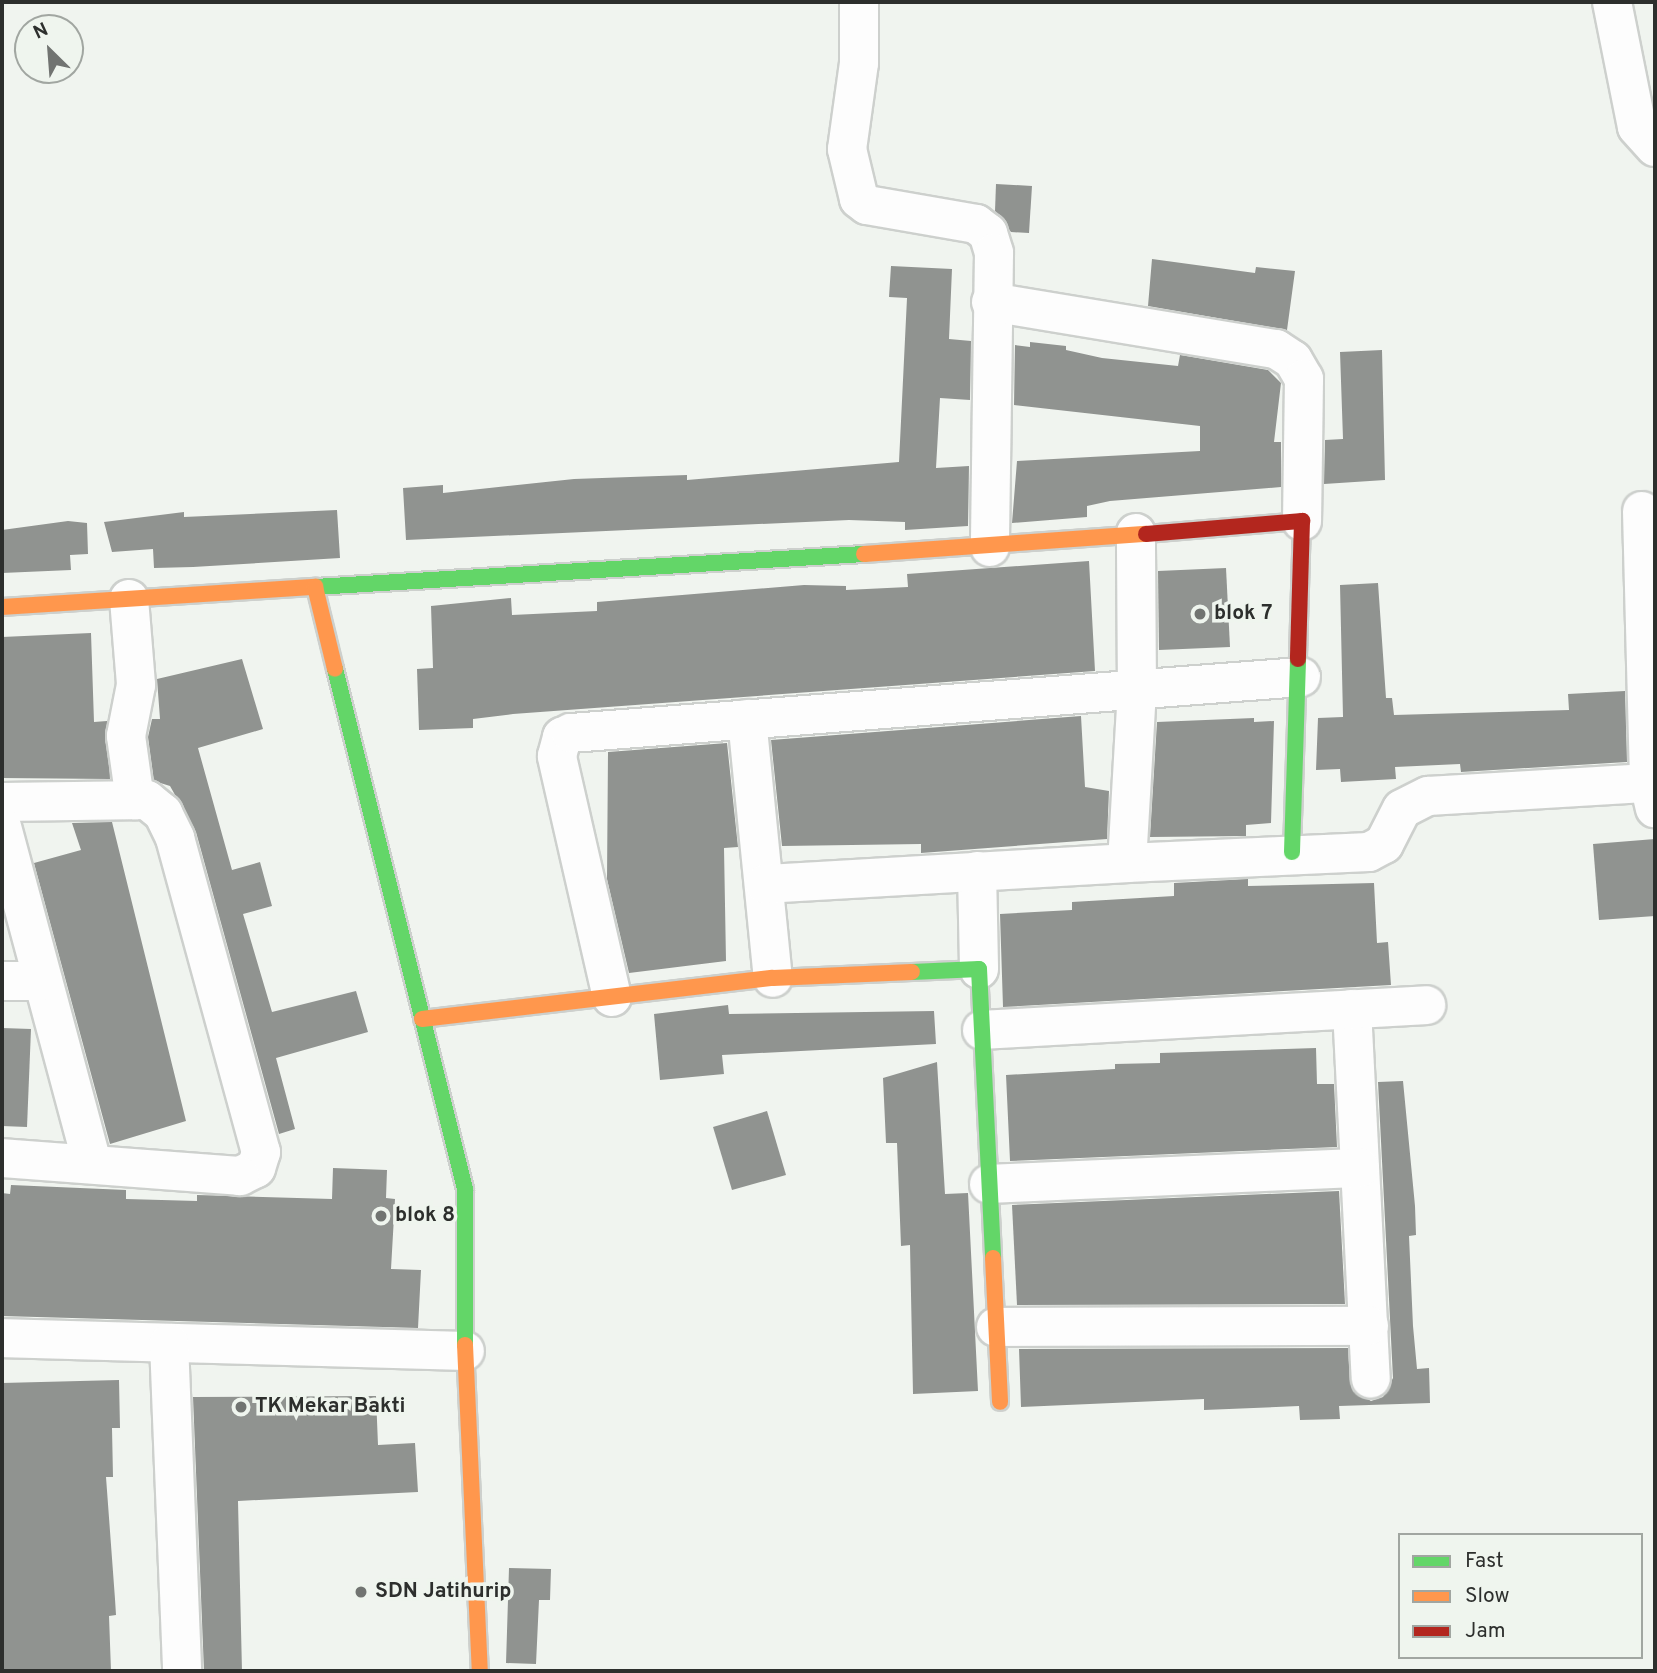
<!DOCTYPE html>
<style>
body{margin:0}
#map{position:relative;width:1657px;height:1673px;overflow:hidden;background:#f0f4ef;font-family:Overpass,sans-serif}
div>[style]{position:absolute}
.building>*{inset:0;background:#909390}
.roads{filter:drop-shadow(2px 0 #cdd0cd) drop-shadow(-2px 0 #cdd0cd) drop-shadow(0 2px #cdd0cd) drop-shadow(0 -2px #cdd0cd)}
.street>*{height:38px;margin:-19px;padding:0 19px;transform-origin:19px;border-radius:19px;background:#fdfdfd}
.fast>*{height:16px;margin:-8px;padding:0 8px;transform-origin:8px;border-radius:8px;background:#63d668}
.slow>*{height:16px;margin:-8px;padding:0 8px;transform-origin:8px;border-radius:8px;background:#ff974d}
.jam>*{height:16px;margin:-8px;padding:0 8px;transform-origin:8px;border-radius:8px;background:#b3261e}
.dots>*{width:19px;height:19px;translate:-50% -50%;box-sizing:border-box;border:4px solid #eff5ee;border-radius:50%}
span{translate:-50% -50%;white-space:nowrap;text-align:center;line-height:1.15;-webkit-text-stroke:7px #eff5ee;paint-order:stroke}
.poi-label{font-size:21px;color:#2d2f2d;font-weight:700}
.left{translate:0 -50%;text-align:left}
.frame{position:absolute;inset:0;border:4px solid #2d2f2d;pointer-events:none}
.legend{position:absolute;left:1398px;top:1533px;width:245px;height:126px;box-sizing:border-box;background:#eff5ee;border:2px solid #a1a6a1;margin:0;padding:9px 12px;list-style:none;font-size:21px;color:#2d2f2d}
.legend li{display:flex;align-items:center;gap:14px;height:35px}
.legend b{width:35px;border:2px solid #a1a6a1}
.north{position:absolute;left:14px;top:14px;width:70px;height:70px;box-sizing:border-box;background:#eff5ee;border:2px solid #a1a6a1;border-radius:50%;rotate:335deg;font-size:19px;font-weight:700;line-height:28px;text-align:center;color:#2d2f2d}
.north::after{content:'';display:block;margin:auto;width:24px;height:32px;background:#717471;clip-path:polygon(50% 0,100% 100%,50% 72%,0 100%)}
</style>
<div id="map">
<div class="building">
<i style="clip-path:polygon(996px 184px,1032px 186px,1029px 233px,1011px 232px,995px 211px)"></i>
<i style="clip-path:polygon(1152px 259px,1255px 273px,1256px 267px,1295px 271px,1287px 330px,1148px 306px)"></i>
<i style="clip-path:polygon(891px 266px,952px 269px,949px 339px,971px 341px,970px 400px,940px 398px,936px 468px,969px 466px,968px 526px,905px 530px,905px 522px,849px 520px,406px 540px,403px 488px,443px 485px,443px 493px,574px 479px,687px 475px,687px 480px,899px 462px,907px 298px,889px 297px)"></i>
<i style="clip-path:polygon(1030px 342px,1066px 346px,1066px 350px,1102px 358px,1178px 366px,1180px 355px,1268px 370px,1281px 383px,1274px 442px,1281px 442px,1281px 487px,1110px 501px,1087px 506px,1087px 517px,1012px 523px,1017px 461px,1200px 451px,1200px 426px,1014px 405px,1015px 345px,1030px 347px)"></i>
<i style="clip-path:polygon(1382px 350px,1385px 480px,1324px 484px,1325px 440px,1343px 439px,1340px 352px)"></i>
<i style="clip-path:polygon(337px 510px,340px 558px,193px 567px,154px 568px,153px 549px,112px 552px,104px 522px,184px 512px,184px 517px)"></i>
<i style="clip-path:polygon(68px 521px,87px 523px,88px 554px,70px 555px,71px 570px,2px 573px,2px 530px)"></i>
<i style="clip-path:polygon(1089px 561px,1095px 671px,513px 714px,473px 719px,473px 728px,419px 730px,417px 669px,433px 668px,431px 606px,511px 598px,512px 615px,597px 611px,597px 602px,804px 585px,846px 586px,846px 590px,908px 587px,907px 574px)"></i>
<i style="clip-path:polygon(1226px 568px,1230px 647px,1159px 650px,1158px 571px)"></i>
<i style="clip-path:polygon(1378px 583px,1386px 698px,1392px 698px,1394px 715px,1569px 710px,1568px 694px,1625px 691px,1627px 762px,1461px 772px,1460px 764px,1395px 767px,1396px 779px,1341px 782px,1340px 769px,1316px 770px,1318px 718px,1343px 717px,1340px 585px)"></i>
<i style="clip-path:polygon(91px 633px,94px 722px,107px 721px,110px 779px,2px 778px,2px 637px)"></i>
<i style="clip-path:polygon(242px 659px,263px 729px,198px 748px,232px 870px,260px 862px,272px 906px,243px 914px,272px 1012px,356px 991px,368px 1032px,276px 1058px,295px 1129px,279px 1134px,196px 832px,170px 786px,154px 781px,148px 737px,152px 719px,160px 719px,157px 679px)"></i>
<i style="clip-path:polygon(1081px 716px,1085px 787px,1109px 791px,1107px 839px,921px 853px,921px 844px,782px 846px,771px 740px)"></i>
<i style="clip-path:polygon(1254px 718px,1254px 722px,1274px 721px,1271px 823px,1246px 825px,1246px 836px,1150px 837px,1157px 722px)"></i>
<i style="clip-path:polygon(727px 743px,738px 847px,724px 848px,726px 961px,629px 973px,607px 879px,608px 752px)"></i>
<i style="clip-path:polygon(112px 822px,186px 1121px,110px 1144px,34px 863px,81px 850px,72px 823px)"></i>
<i style="clip-path:polygon(1655px 839px,1655px 916px,1599px 920px,1593px 844px)"></i>
<i style="clip-path:polygon(1248px 879px,1248px 886px,1374px 883px,1377px 943px,1388px 942px,1391px 985px,1003px 1007px,1000px 914px,1072px 910px,1072px 902px,1174px 896px,1174px 883px)"></i>
<i style="clip-path:polygon(728px 1005px,729px 1014px,934px 1011px,936px 1044px,722px 1055px,724px 1074px,660px 1080px,654px 1014px)"></i>
<i style="clip-path:polygon(2px 1028px,31px 1029px,27px 1127px,2px 1126px)"></i>
<i style="clip-path:polygon(1316px 1048px,1317px 1084px,1334px 1084px,1337px 1147px,1010px 1161px,1006px 1075px,1115px 1069px,1115px 1064px,1160px 1063px,1160px 1053px)"></i>
<i style="clip-path:polygon(937px 1062px,945px 1194px,968px 1193px,978px 1391px,913px 1394px,910px 1245px,901px 1246px,897px 1143px,886px 1143px,883px 1078px)"></i>
<i style="clip-path:polygon(1403px 1081px,1415px 1206px,1416px 1235px,1409px 1236px,1413px 1326px,1417px 1369px,1429px 1368px,1430px 1403px,1339px 1406px,1340px 1419px,1300px 1420px,1299px 1406px,1204px 1410px,1204px 1399px,1021px 1407px,1019px 1349px,1348px 1348px,1353px 1391px,1371px 1401px,1383px 1397px,1393px 1378px,1378px 1082px)"></i>
<i style="clip-path:polygon(767px 1111px,786px 1175px,732px 1190px,713px 1127px)"></i>
<i style="clip-path:polygon(333px 1168px,387px 1170px,386px 1198px,395px 1199px,391px 1269px,421px 1270px,418px 1328px,2px 1316px,2px 1193px,10px 1194px,11px 1185px,126px 1190px,126px 1199px,197px 1201px,197px 1195px,332px 1199px)"></i>
<i style="clip-path:polygon(1339px 1191px,1345px 1304px,1017px 1305px,1012px 1205px)"></i>
<i style="clip-path:polygon(119px 1380px,120px 1428px,112px 1428px,113px 1477px,106px 1477px,115px 1599px,116px 1615px,109px 1616px,111px 1671px,2px 1671px,2px 1383px)"></i>
<i style="clip-path:polygon(376px 1396px,378px 1445px,415px 1443px,418px 1492px,238px 1501px,242px 1671px,204px 1671px,193px 1397px)"></i>
<i style="clip-path:polygon(509px 1568px,551px 1569px,550px 1600px,539px 1600px,536px 1664px,506px 1663px)"></i>
</div>
<div class="roads">
<div class="street">
<i style="left:859px;top:2px;width:61px;rotate:90deg"></i>
<i style="left:859px;top:63px;width:87px;rotate:97.9deg"></i>
<i style="left:847px;top:149px;width:51px;rotate:76.5deg"></i>
<i style="left:859px;top:199px;width:10px;rotate:37deg"></i>
<i style="left:867px;top:205px;width:111px;rotate:9.9deg"></i>
<i style="left:976px;top:224px;width:15px;rotate:37deg"></i>
<i style="left:988px;top:233px;width:21px;rotate:73deg"></i>
<i style="left:994px;top:253px;width:294px;rotate:90.8deg"></i>
<i style="left:1612px;top:2px;width:127px;rotate:78.7deg"></i>
<i style="left:1637px;top:127px;width:27px;rotate:48deg"></i>
<i style="left:991px;top:302px;width:289px;rotate:9.4deg"></i>
<i style="left:1276px;top:349px;width:20px;rotate:33deg"></i>
<i style="left:1293px;top:360px;width:22px;rotate:60deg"></i>
<i style="left:1304px;top:379px;width:142px;rotate:90.8deg"></i>
<i style="left:1642px;top:511px;width:272px;rotate:88.5deg"></i>
<i style="left:129px;top:599px;width:86px;rotate:85.3deg"></i>
<i style="left:136px;top:685px;width:52px;rotate:101.1deg"></i>
<i style="left:126px;top:736px;width:65px;rotate:82deg"></i>
<i style="left:747px;top:719px;width:260px;rotate:84.3deg"></i>
<i style="left:2px;top:802px;width:145px;rotate:-0.8deg"></i>
<i style="left:147px;top:800px;width:21px;rotate:39deg"></i>
<i style="left:163px;top:813px;width:28px;rotate:64deg"></i>
<i style="left:175px;top:838px;width:326px;rotate:74.7deg"></i>
<i style="left:261px;top:1152px;width:17px;rotate:107deg"></i>
<i style="left:256px;top:1168px;width:18px;rotate:153deg"></i>
<i style="left:240px;top:1176px;width:239px;rotate:-175.7deg"></i>
<i style="left:2px;top:827px;width:347px;rotate:75deg"></i>
<i style="left:1127px;top:863px;width:242px;rotate:-2.6deg"></i>
<i style="left:1369px;top:852px;width:17px;rotate:-28deg"></i>
<i style="left:1384px;top:844px;width:39px;rotate:-63deg"></i>
<i style="left:1402px;top:809px;width:29px;rotate:-27deg"></i>
<i style="left:1428px;top:796px;width:221px;rotate:-3.4deg"></i>
<i style="left:1649px;top:783px;width:26px;rotate:77deg"></i>
<i style="left:977px;top:871px;width:98px;rotate:88.8deg"></i>
<i style="left:765px;top:884px;width:363px;rotate:-3.3deg"></i>
<i style="left:1127px;top:863px;width:172px;rotate:-86.7deg"></i>
<i style="left:1137px;top:691px;width:158px;rotate:-90.4deg"></i>
<i style="left:2px;top:981px;width:41px"></i>
<i style="left:612px;top:997px;width:247px;rotate:-102.9deg"></i>
<i style="left:557px;top:756px;width:20px;rotate:-75deg"></i>
<i style="left:562px;top:737px;width:10px;rotate:-24deg"></i>
<i style="left:571px;top:733px;width:732px;rotate:-4.39deg"></i>
<i style="left:1352px;top:1009px;width:370px;rotate:87.1deg"></i>
<i style="left:982px;top:1030px;width:445px;rotate:-3.2deg"></i>
<i style="left:989px;top:1184px;width:371px;rotate:-2.5deg"></i>
<i style="left:996px;top:1327px;width:373px;rotate:-0.2deg"></i>
<i style="left:2px;top:1338px;width:463px;rotate:1.6deg"></i>
<i style="left:169px;top:1343px;width:328px;rotate:87.7deg"></i>
</div>
<div class="fast">
<i style="left:315px;top:587px;width:550px;rotate:-3.44deg"></i>
<i style="left:335px;top:669px;width:536px;rotate:75.96deg"></i>
<i style="left:465px;top:1189px;width:156px;rotate:90deg"></i>
<i style="left:1292px;top:852px;width:193px;rotate:-88.2deg"></i>
<i style="left:912px;top:972px;width:67px;rotate:-2.6deg"></i>
<i style="left:979px;top:969px;width:289px;rotate:87.2deg"></i>
</div>
<div class="slow">
<i style="left:864px;top:554px;width:283px;rotate:-4.1deg"></i>
<i style="left:2px;top:607px;width:314px;rotate:-3.7deg"></i>
<i style="left:315px;top:587px;width:84px;rotate:76.3deg"></i>
<i style="left:422px;top:1019px;width:353px;rotate:-6.7deg"></i>
<i style="left:773px;top:978px;width:139px;rotate:-2.5deg"></i>
<i style="left:993px;top:1258px;width:144px;rotate:87.2deg"></i>
<i style="left:465px;top:1345px;width:326px;rotate:87.4deg"></i>
</div>
<div class="jam">
<i style="left:1146px;top:534px;width:157px;rotate:-4.8deg"></i>
<i style="left:1302px;top:521px;width:138px;rotate:91.7deg"></i>
</div>
</div>
<div class="dots">
<i style="left:1200px;top:614px;background:#717471"></i>
<i style="left:381px;top:1216px;background:#717471"></i>
<i style="left:241px;top:1407px;background:#717471"></i>
<i style="left:361px;top:1592px;background:#717471"></i>
</div>
<div class="poi-label">
<span class="left" style="left:1214px;top:614px">blok 7</span>
<span class="left" style="left:395px;top:1216px">blok 8</span>
<span class="left" style="left:255px;top:1407px">TK Mekar Bakti</span>
<span class="left" style="left:375px;top:1592px">SDN Jatihurip</span>
</div>
<div class="frame"></div>
<ul class="legend">
<li><b style="height:9px;background:#63d668"></b>Fast</li>
<li><b style="height:9px;background:#ff974d"></b>Slow</li>
<li><b style="height:9px;background:#b3261e"></b>Jam</li>
</ul>
<div class="north">N</div>
</div>
